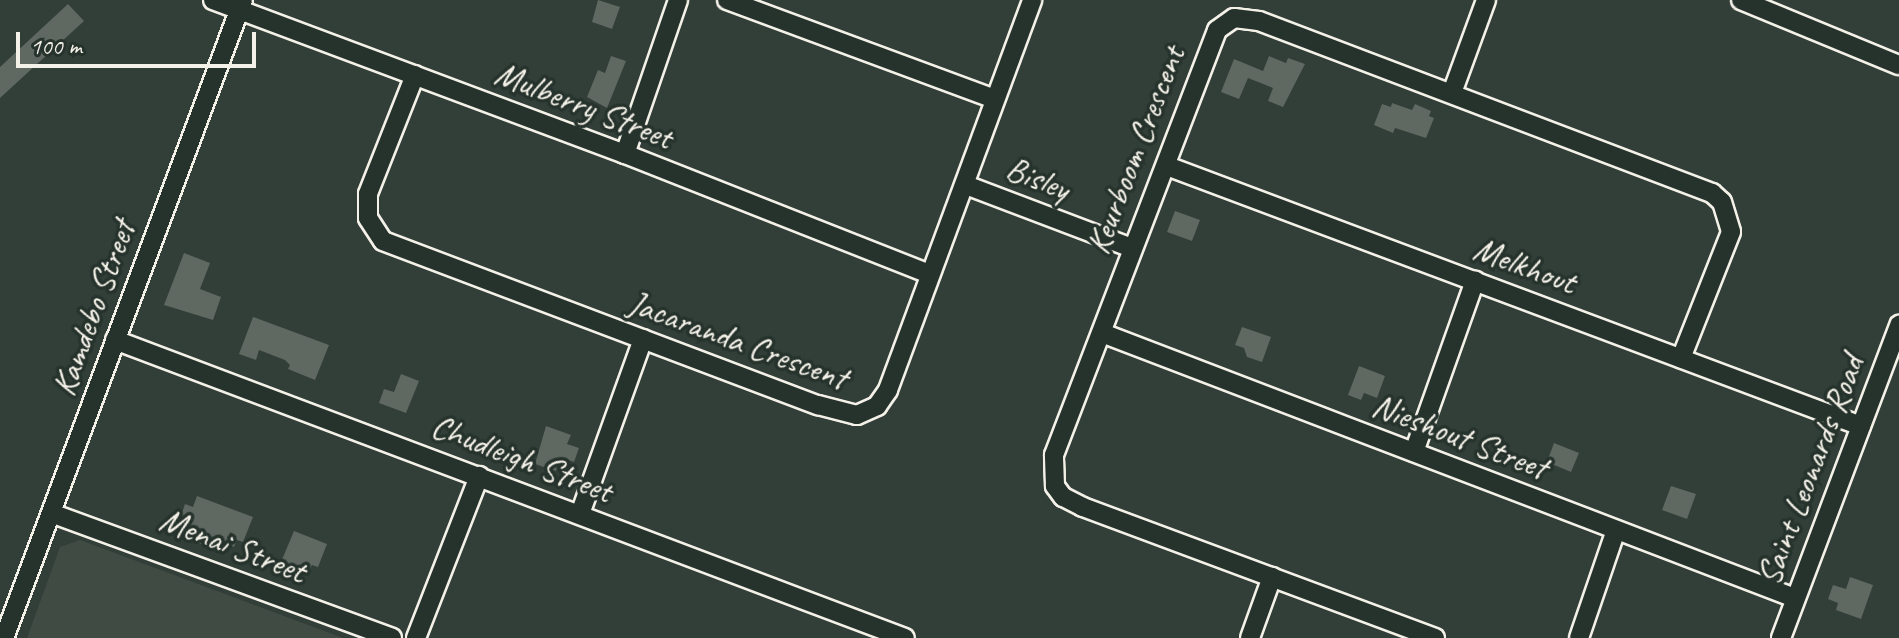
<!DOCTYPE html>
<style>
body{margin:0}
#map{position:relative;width:1899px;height:638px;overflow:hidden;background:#323e38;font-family:Caveat,sans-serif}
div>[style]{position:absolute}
.built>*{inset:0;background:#404b44}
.building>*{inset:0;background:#5f6861}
.roads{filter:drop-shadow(2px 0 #f4f1e8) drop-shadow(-2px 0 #f4f1e8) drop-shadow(0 2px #f4f1e8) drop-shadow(0 -2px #f4f1e8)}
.minor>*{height:18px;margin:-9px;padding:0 9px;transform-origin:9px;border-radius:9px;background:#26332d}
span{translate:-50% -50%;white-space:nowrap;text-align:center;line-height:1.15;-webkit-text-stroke:7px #26332d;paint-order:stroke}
.street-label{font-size:34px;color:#f4f1e8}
.scale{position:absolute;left:16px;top:32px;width:240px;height:36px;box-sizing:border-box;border:4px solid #f4f1e8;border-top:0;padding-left:10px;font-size:24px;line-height:28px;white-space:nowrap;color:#f4f1e8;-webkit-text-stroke:6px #26332d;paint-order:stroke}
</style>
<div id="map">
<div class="built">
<i style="clip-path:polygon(80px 540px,343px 638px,27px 638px,60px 547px)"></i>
</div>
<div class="building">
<i style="clip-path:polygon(598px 0,620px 7px,612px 29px,592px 22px)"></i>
<i style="clip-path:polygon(68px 4px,84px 21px,0 98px,0 67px)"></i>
<i style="clip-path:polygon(611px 56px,626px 61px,607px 108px,587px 97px,598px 70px,605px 73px)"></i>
<i style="clip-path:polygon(1269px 56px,1286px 63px,1288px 58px,1305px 64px,1283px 107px,1268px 101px,1273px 88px,1248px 78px,1239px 99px,1221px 92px,1234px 59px,1263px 71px)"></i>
<i style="clip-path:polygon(1392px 103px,1412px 110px,1415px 104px,1431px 111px,1429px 116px,1434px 118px,1426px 138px,1395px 128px,1393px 133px,1374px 125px,1382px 104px,1391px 107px)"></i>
<i style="clip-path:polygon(1175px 211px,1200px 220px,1192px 241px,1167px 232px)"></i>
<i style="clip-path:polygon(184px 253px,210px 263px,200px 289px,221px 297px,213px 320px,164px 305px)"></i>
<i style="clip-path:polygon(253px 317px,329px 345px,315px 380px,288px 369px,290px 365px,285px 360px,259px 350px,256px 360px,239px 354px)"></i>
<i style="clip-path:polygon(1242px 327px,1271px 337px,1262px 362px,1247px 357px,1244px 348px,1235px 345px)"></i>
<i style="clip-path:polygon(1359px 366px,1385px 376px,1377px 398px,1364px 393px,1361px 400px,1348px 395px)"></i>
<i style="clip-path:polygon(401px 374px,419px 381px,406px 413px,379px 403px,384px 389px,394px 392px)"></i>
<i style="clip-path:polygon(546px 426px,571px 435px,567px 444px,579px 448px,574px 462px,560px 457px,556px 471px,535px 464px)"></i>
<i style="clip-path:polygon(1554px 443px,1579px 453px,1571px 472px,1547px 462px)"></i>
<i style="clip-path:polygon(1671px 486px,1696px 494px,1687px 519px,1662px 510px)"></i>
<i style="clip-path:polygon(197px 496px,253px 517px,243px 542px,237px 540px,234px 547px,222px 542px,221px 546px,203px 539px,201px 544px,182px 537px,186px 527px,178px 525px,185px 504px,193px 507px)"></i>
<i style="clip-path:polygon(294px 531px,327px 544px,318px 567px,312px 565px,308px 573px,281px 562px)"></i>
<i style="clip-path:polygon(1850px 577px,1873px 585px,1861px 619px,1836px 610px,1838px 603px,1828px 599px,1833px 585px,1846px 589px)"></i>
</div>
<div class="roads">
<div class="minor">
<i style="left:213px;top:0;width:440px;rotate:20.5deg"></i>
<i style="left:625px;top:154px;width:328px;rotate:21.5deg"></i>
<i style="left:727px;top:0;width:285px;rotate:20.3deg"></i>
<i style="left:1741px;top:0;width:171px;rotate:22.4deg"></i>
<i style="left:415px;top:75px;width:128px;rotate:111.6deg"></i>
<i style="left:368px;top:194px;width:24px;rotate:90deg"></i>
<i style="left:368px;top:218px;width:27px;rotate:57deg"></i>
<i style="left:383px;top:241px;width:465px;rotate:20.7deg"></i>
<i style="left:818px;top:405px;width:40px;rotate:14.4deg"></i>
<i style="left:857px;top:415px;width:22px;rotate:-24deg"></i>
<i style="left:877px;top:406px;width:19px;rotate:-55deg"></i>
<i style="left:888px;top:390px;width:416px;rotate:-69.7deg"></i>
<i style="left:1452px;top:93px;width:99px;rotate:-69.9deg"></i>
<i style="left:625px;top:154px;width:163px;rotate:-71deg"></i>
<i style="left:1167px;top:166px;width:741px;rotate:20.54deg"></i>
<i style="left:966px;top:185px;width:178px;rotate:20.8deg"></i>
<i style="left:1102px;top:333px;width:742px;rotate:20.93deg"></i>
<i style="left:115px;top:340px;width:844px;rotate:20.67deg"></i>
<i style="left:1414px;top:452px;width:182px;rotate:-70.4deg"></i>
<i style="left:51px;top:513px;width:363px;rotate:20.1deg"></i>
<i style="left:580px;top:514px;width:186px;rotate:-70.2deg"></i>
<i style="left:4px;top:638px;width:681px;rotate:-69.46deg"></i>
<i style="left:416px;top:638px;width:174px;rotate:-68.7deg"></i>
<i style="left:1250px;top:638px;width:65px;rotate:-70.2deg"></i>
<i style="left:1435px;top:638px;width:376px;rotate:-159.6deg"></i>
<i style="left:1083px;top:507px;width:22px;rotate:-153deg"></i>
<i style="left:1063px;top:497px;width:14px;rotate:-126deg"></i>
<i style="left:1055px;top:486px;width:31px;rotate:-92deg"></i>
<i style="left:1054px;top:455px;width:455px;rotate:-69deg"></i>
<i style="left:1217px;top:30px;width:21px;rotate:-35deg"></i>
<i style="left:1234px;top:18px;width:25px;rotate:7deg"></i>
<i style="left:1259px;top:21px;width:485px;rotate:20.8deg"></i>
<i style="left:1712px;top:193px;width:13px;rotate:42deg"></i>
<i style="left:1722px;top:202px;width:31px;rotate:73deg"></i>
<i style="left:1731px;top:232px;width:136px;rotate:111.6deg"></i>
<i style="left:1579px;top:638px;width:114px;rotate:-71.1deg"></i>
<i style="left:1781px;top:638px;width:335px;rotate:-69.3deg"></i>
</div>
</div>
<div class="street-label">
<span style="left:584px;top:105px;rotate:21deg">Mulberry Street</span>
<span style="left:1135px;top:150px;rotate:-69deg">Keurboom Crescent</span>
<span style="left:1038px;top:178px;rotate:21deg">Bisley</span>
<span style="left:1525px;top:265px;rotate:20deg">Melkhout</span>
<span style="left:93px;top:308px;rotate:-70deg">Kamdebo Street</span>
<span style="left:738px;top:340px;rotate:20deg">Jacaranda Crescent</span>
<span style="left:1460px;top:436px;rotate:21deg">Nieshout Street</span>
<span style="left:522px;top:458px;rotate:21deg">Chudleigh Street</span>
<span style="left:1810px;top:470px;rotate:-69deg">Saint Leonards Road</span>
<span style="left:233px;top:545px;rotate:21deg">Menai Street</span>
</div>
<div class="scale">100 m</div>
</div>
